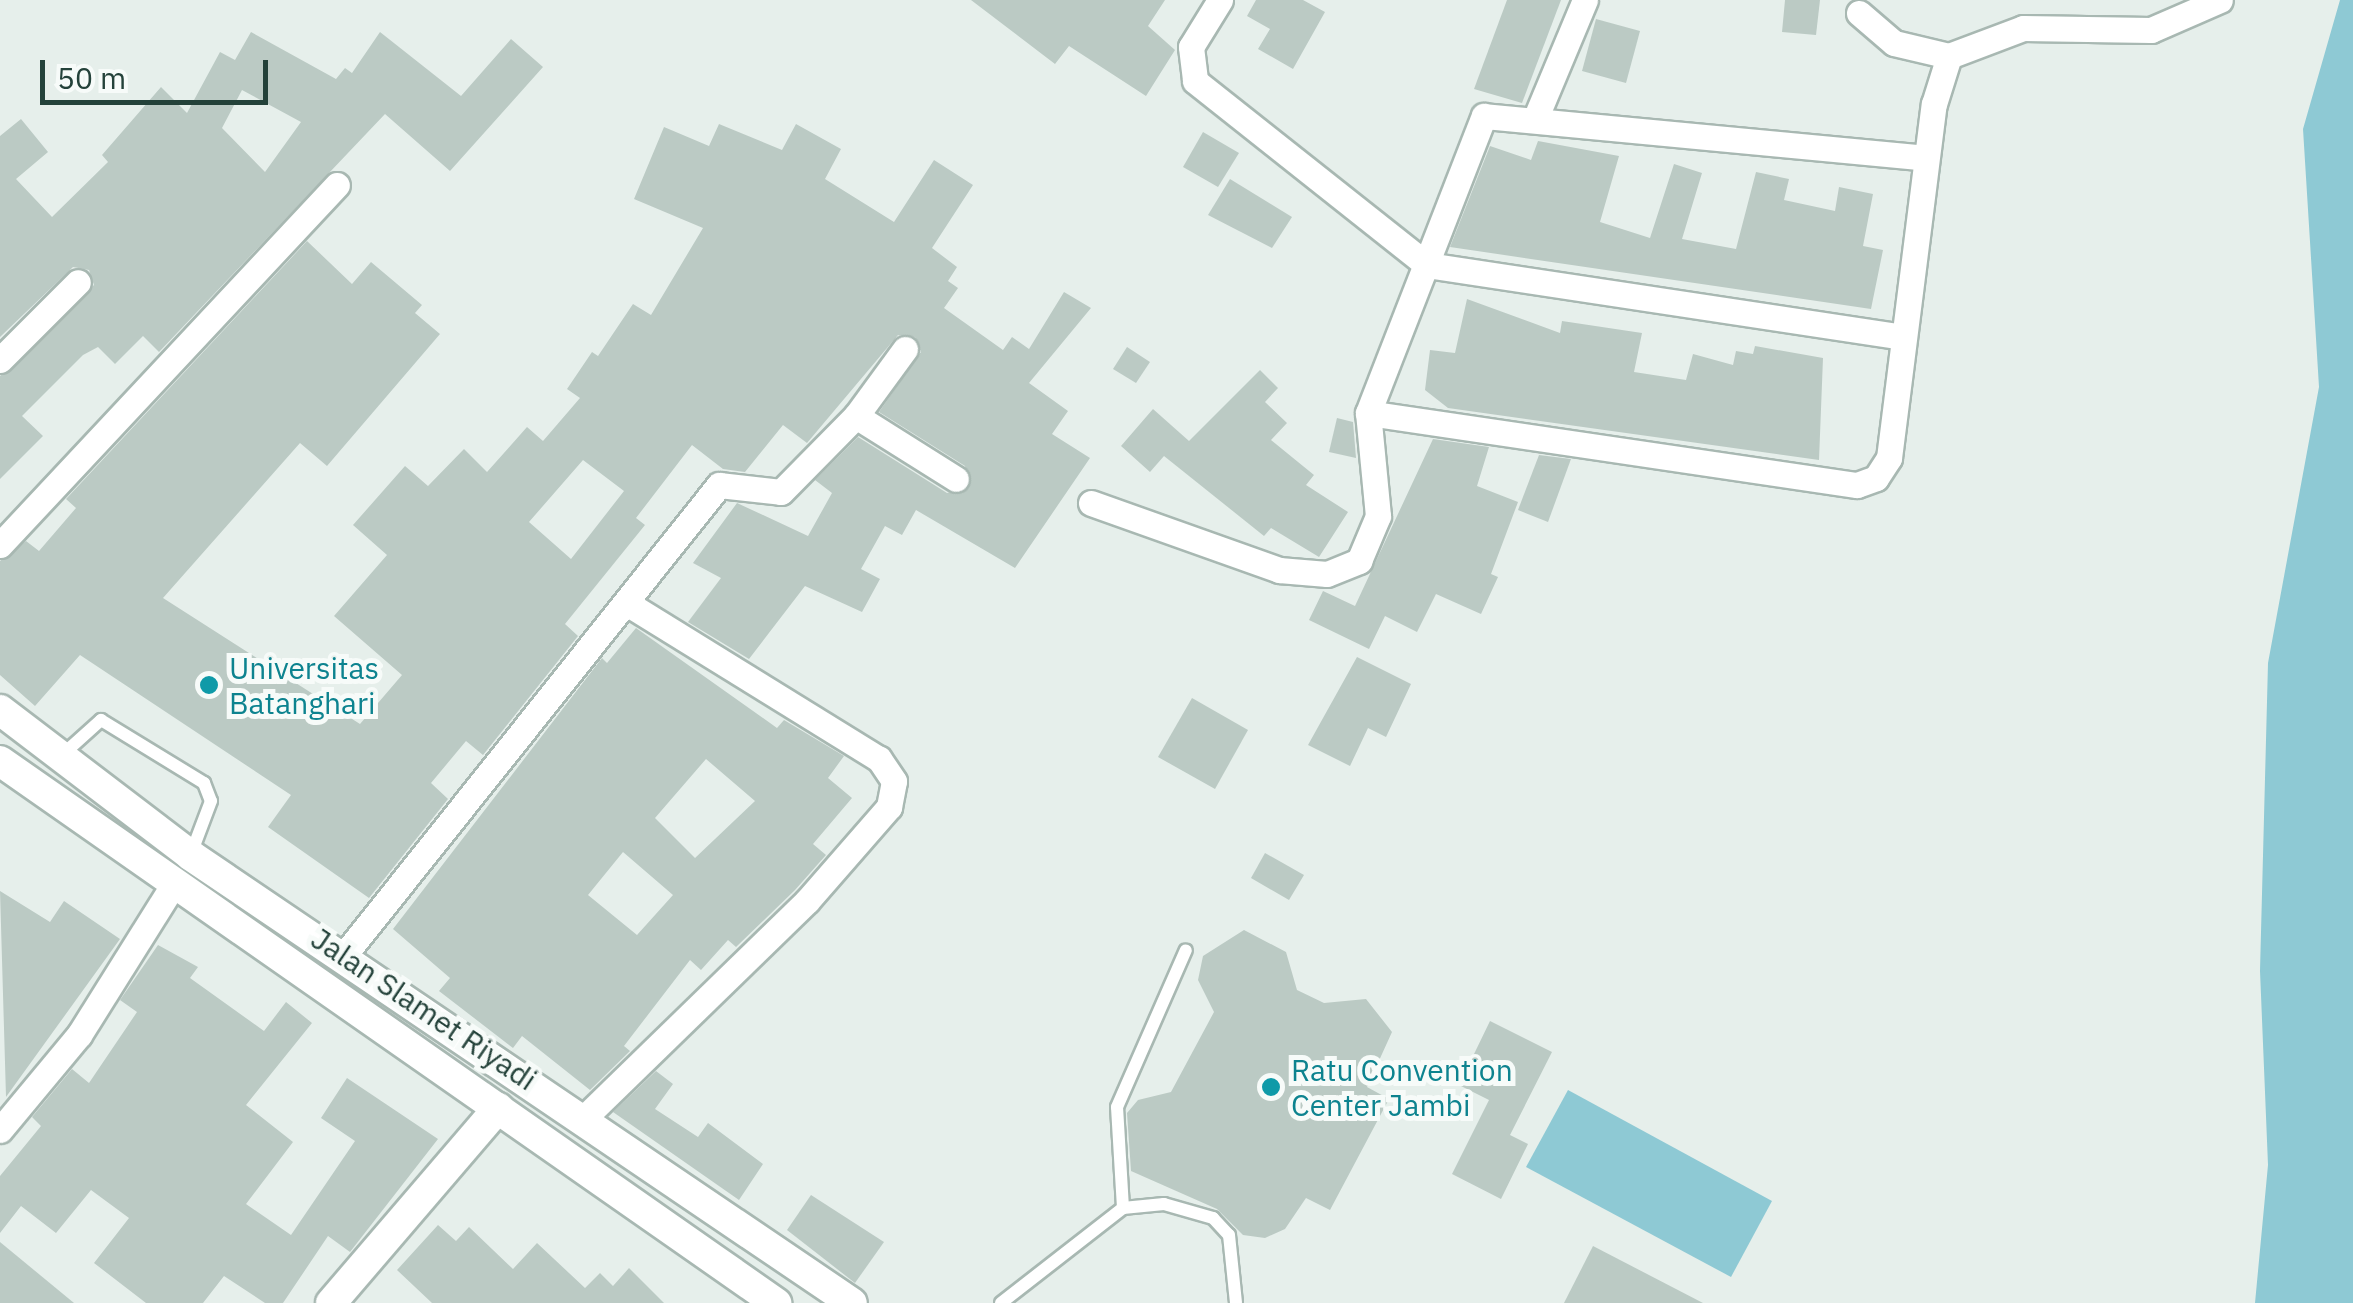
<!DOCTYPE html>
<style>
body{margin:0}
#map{position:relative;width:2353px;height:1303px;overflow:hidden;background:#e6efeb;font-family:"IBM Plex Sans",sans-serif}
div>[style]{position:absolute}
.water>*{inset:0;background:#8ec9d4}
.building>*{inset:0;background:#bbcac4}
.roads{filter:drop-shadow(2px 0 #a8b8b2) drop-shadow(-2px 0 #a8b8b2) drop-shadow(0 2px #a8b8b2) drop-shadow(0 -2px #a8b8b2)}
.service>*{height:12px;margin:-6px;padding:0 6px;transform-origin:6px;border-radius:6px;background:#fff}
.minor>*{height:25px;margin:-12.5px;padding:0 12.5px;transform-origin:12.5px;border-radius:12.5px;background:#fff}
.tertiary>*{height:30px;margin:-15px;padding:0 15px;transform-origin:15px;border-radius:15px;background:#fff}
.secondary>*{height:30px;margin:-15px;padding:0 15px;transform-origin:15px;border-radius:15px;background:#fff}
.dots>*{width:28px;height:28px;translate:-50% -50%;box-sizing:border-box;border:5px solid #f7fbf9;border-radius:50%}
span{translate:-50% -50%;white-space:nowrap;text-align:center;line-height:1.15;-webkit-text-stroke:10px #f7fbf9;paint-order:stroke}
.culture-label{font-size:30px;color:#0d838f}
.left{translate:0 -50%;text-align:left}
.street-label{font-size:30px;color:#24423a}
.scale{position:absolute;left:40px;top:60px;width:228px;height:45px;box-sizing:border-box;border:5px solid #24423a;border-top:0;padding-left:12px;font-size:30px;line-height:35px;white-space:nowrap;color:#24423a;-webkit-text-stroke:8px #f7fbf9;paint-order:stroke}
</style>
<div id="map">
<div class="water">
<i style="clip-path:polygon(2340px 0,2353px 0,2353px 1303px,2255px 1303px,2268px 1165px,2260px 971px,2268px 663px,2319px 387px,2303px 129px)"></i>
<i style="clip-path:polygon(1568px 1090px,1772px 1201px,1731px 1277px,1526px 1167px)"></i>
</div>
<div class="building">
<i style="clip-path:polygon(971px 0,1165px 0,1148px 26px,1175px 50px,1146px 96px,1069px 46px,1055px 64px)"></i>
<i style="clip-path:polygon(1256px 0,1303px 0,1325px 12px,1293px 69px,1258px 49px,1270px 29px,1247px 16px)"></i>
<i style="clip-path:polygon(1507px 0,1561px 0,1522px 103px,1474px 89px)"></i>
<i style="clip-path:polygon(1785px 0,1820px 0,1816px 35px,1782px 32px)"></i>
<i style="clip-path:polygon(1596px 19px,1640px 31px,1626px 83px,1582px 71px)"></i>
<i style="clip-path:polygon(evenodd,251px 32px,336px 79px,345px 68px,352px 73px,380px 32px,461px 96px,511px 39px,543px 67px,450px 171px,385px 114px,159px 352px,143px 336px,115px 364px,98px 347px,83px 355px,22px 416px,43px 436px,0 479px,0 376px,94px 285px,89px 270px,73px 267px,0 337px,0 136px,21px 119px,48px 152px,16px 179px,52px 217px,108px 162px,102px 155px,161px 87px,187px 113px,220px 52px,235px 60px,251px 32px,242px 90px,301px 122px,265px 172px,222px 128px,242px 90px)"></i>
<i style="clip-path:polygon(evenodd,719px 124px,782px 150px,796px 124px,841px 149px,825px 179px,894px 222px,934px 160px,973px 185px,932px 248px,957px 267px,948px 281px,958px 288px,944px 308px,1003px 350px,1012px 337px,1029px 349px,1064px 292px,1091px 308px,1029px 383px,1068px 411px,1052px 434px,1090px 458px,1015px 568px,916px 510px,902px 535px,885px 526px,861px 569px,880px 579px,862px 612px,805px 586px,749px 659px,688px 622px,721px 578px,693px 563px,737px 503px,808px 536px,832px 493px,815px 480px,858px 437px,947px 493px,969px 488px,965px 466px,879px 412px,921px 352px,915px 337px,898px 335px,807px 443px,783px 425px,745px 472px,723px 469px,692px 445px,636px 518px,645px 525px,565px 624px,578px 636px,483px 755px,466px 741px,431px 783px,448px 799px,369px 898px,268px 827px,291px 795px,80px 655px,35px 706px,0 675px,0 561px,26px 541px,39px 551px,76px 508px,66px 499px,307px 241px,352px 284px,371px 262px,422px 305px,415px 313px,440px 334px,327px 466px,300px 443px,163px 598px,360px 724px,402px 675px,334px 616px,387px 555px,353px 525px,405px 466px,428px 486px,464px 449px,487px 472px,527px 427px,543px 441px,580px 398px,567px 389px,592px 352px,598px 356px,633px 304px,651px 315px,703px 228px,634px 199px,664px 127px,709px 146px,719px 124px,583px 460px,624px 491px,571px 559px,529px 522px,583px 460px)"></i>
<i style="clip-path:polygon(1203px 132px,1239px 153px,1218px 187px,1183px 167px)"></i>
<i style="clip-path:polygon(1538px 141px,1619px 156px,1600px 222px,1650px 238px,1674px 164px,1702px 173px,1682px 239px,1736px 249px,1756px 172px,1789px 179px,1784px 200px,1835px 211px,1839px 187px,1873px 194px,1863px 246px,1883px 250px,1871px 309px,1450px 247px,1490px 146px,1531px 160px)"></i>
<i style="clip-path:polygon(1230px 179px,1292px 217px,1272px 248px,1208px 215px)"></i>
<i style="clip-path:polygon(1467px 299px,1560px 333px,1562px 321px,1642px 333px,1634px 372px,1686px 380px,1693px 354px,1733px 365px,1736px 351px,1753px 354px,1755px 346px,1823px 358px,1819px 460px,1448px 408px,1425px 390px,1430px 350px,1455px 353px)"></i>
<i style="clip-path:polygon(1127px 347px,1150px 362px,1136px 383px,1113px 369px)"></i>
<i style="clip-path:polygon(1260px 370px,1278px 388px,1265px 402px,1287px 423px,1271px 440px,1314px 475px,1306px 485px,1348px 512px,1319px 557px,1271px 528px,1264px 536px,1164px 456px,1150px 472px,1121px 446px,1153px 409px,1189px 441px)"></i>
<i style="clip-path:polygon(1337px 418px,1353px 422px,1356px 458px,1329px 452px)"></i>
<i style="clip-path:polygon(1433px 439px,1489px 447px,1477px 486px,1518px 502px,1491px 574px,1498px 577px,1481px 614px,1436px 594px,1417px 632px,1385px 616px,1369px 649px,1309px 620px,1323px 591px,1355px 606px)"></i>
<i style="clip-path:polygon(1539px 455px,1571px 459px,1548px 522px,1518px 510px)"></i>
<i style="clip-path:polygon(evenodd,636px 628px,777px 728px,784px 720px,844px 756px,828px 778px,852px 798px,813px 844px,826px 855px,795px 890px,736px 947px,728px 940px,701px 970px,690px 960px,624px 1046px,630px 1051px,590px 1090px,522px 1036px,513px 1048px,439px 991px,450px 978px,393px 929px,602px 658px,607px 663px,636px 628px,706px 759px,755px 801px,695px 858px,655px 818px,706px 759px,636px 628px,623px 852px,673px 895px,637px 935px,588px 895px,623px 852px)"></i>
<i style="clip-path:polygon(1357px 657px,1411px 684px,1386px 737px,1368px 728px,1350px 766px,1308px 745px)"></i>
<i style="clip-path:polygon(1192px 698px,1248px 730px,1215px 789px,1158px 757px)"></i>
<i style="clip-path:polygon(1265px 853px,1304px 875px,1289px 900px,1251px 878px)"></i>
<i style="clip-path:polygon(0 891px,50px 922px,64px 901px,120px 939px,6px 1097px)"></i>
<i style="clip-path:polygon(1244px 930px,1286px 952px,1297px 990px,1324px 1003px,1366px 999px,1392px 1032px,1367px 1087px,1389px 1099px,1330px 1210px,1306px 1198px,1285px 1229px,1265px 1238px,1243px 1235px,1217px 1209px,1131px 1171px,1127px 1113px,1138px 1100px,1171px 1092px,1214px 1012px,1198px 980px,1203px 956px)"></i>
<i style="clip-path:polygon(158px 945px,198px 967px,190px 978px,264px 1031px,286px 1002px,312px 1023px,246px 1105px,293px 1142px,246px 1204px,291px 1235px,355px 1141px,321px 1118px,347px 1078px,438px 1139px,350px 1252px,328px 1236px,283px 1303px,265px 1303px,224px 1276px,203px 1303px,146px 1303px,94px 1263px,129px 1218px,91px 1190px,56px 1233px,21px 1206px,0 1233px,0 1176px,41px 1126px,32px 1117px,72px 1069px,89px 1083px,137px 1012px,120px 1000px)"></i>
<i style="clip-path:polygon(1490px 1021px,1552px 1052px,1510px 1135px,1528px 1144px,1501px 1199px,1452px 1174px,1489px 1100px,1459px 1085px)"></i>
<i style="clip-path:polygon(656px 1071px,673px 1084px,655px 1109px,698px 1137px,708px 1123px,763px 1164px,739px 1200px,613px 1112px)"></i>
<i style="clip-path:polygon(811px 1195px,884px 1242px,855px 1283px,787px 1230px)"></i>
<i style="clip-path:polygon(438px 1225px,456px 1241px,469px 1227px,513px 1269px,537px 1243px,585px 1288px,600px 1273px,613px 1286px,629px 1268px,664px 1303px,432px 1303px,397px 1270px)"></i>
<i style="clip-path:polygon(0 1242px,74px 1303px,0 1303px)"></i>
<i style="clip-path:polygon(1593px 1246px,1703px 1303px,1564px 1303px)"></i>
</div>
<div class="roads">
<div class="service">
<i style="left:61px;top:756px;width:54px;rotate:-42deg"></i>
<i style="left:101px;top:720px;width:121px;rotate:31.5deg"></i>
<i style="left:204px;top:783px;width:19px;rotate:69deg"></i>
<i style="left:211px;top:801px;width:57px;rotate:110.7deg"></i>
<i style="left:1123px;top:1208px;width:101px;rotate:-93.4deg"></i>
<i style="left:1117px;top:1107px;width:171px;rotate:-66.3deg"></i>
<i style="left:1001px;top:1303px;width:155px;rotate:-37.9deg"></i>
<i style="left:1123px;top:1208px;width:41px;rotate:-5.6deg"></i>
<i style="left:1164px;top:1204px;width:51px;rotate:15.9deg"></i>
<i style="left:1213px;top:1218px;width:23px;rotate:47deg"></i>
<i style="left:1229px;top:1235px;width:68px;rotate:84.1deg"></i>
</div>
<div class="minor">
<i style="left:1220px;top:0;width:55px;rotate:121.7deg"></i>
<i style="left:1191px;top:47px;width:34px;rotate:83deg"></i>
<i style="left:1195px;top:81px;width:296px;rotate:38.4deg"></i>
<i style="left:1427px;top:265px;width:482px;rotate:8.6deg"></i>
<i style="left:1859px;top:13px;width:46px;rotate:40.6deg"></i>
<i style="left:1894px;top:43px;width:57px;rotate:13.3deg"></i>
<i style="left:1949px;top:56px;width:79px;rotate:-20.7deg"></i>
<i style="left:2023px;top:28px;width:128px;rotate:0.9deg"></i>
<i style="left:2151px;top:30px;width:75px;rotate:-23.5deg"></i>
<i style="left:1536px;top:117px;width:127px;rotate:-67.3deg"></i>
<i style="left:0;top:360px;width:110px;rotate:-45deg"></i>
<i style="left:1368px;top:413px;width:494px;rotate:8.4deg"></i>
<i style="left:1857px;top:485px;width:20px;rotate:-20deg"></i>
<i style="left:1876px;top:478px;width:24px;rotate:-57deg"></i>
<i style="left:1889px;top:458px;width:357px;rotate:-82.8deg"></i>
<i style="left:1934px;top:104px;width:50px;rotate:-72.6deg"></i>
<i style="left:856px;top:416px;width:118px;rotate:32.2deg"></i>
<i style="left:1091px;top:503px;width:200px;rotate:19.6deg"></i>
<i style="left:1279px;top:570px;width:48px;rotate:4.8deg"></i>
<i style="left:1327px;top:574px;width:35px;rotate:-22deg"></i>
<i style="left:1359px;top:561px;width:49px;rotate:-67.1deg"></i>
<i style="left:1378px;top:516px;width:103px;rotate:-95.5deg"></i>
<i style="left:1368px;top:413px;width:319px;rotate:-68.7deg"></i>
<i style="left:1484px;top:116px;width:443px;rotate:5.4deg"></i>
<i style="left:0;top:545px;width:493px;rotate:-46.9deg"></i>
<i style="left:345px;top:954px;width:600px;rotate:-51.43deg"></i>
<i style="left:719px;top:485px;width:62px;rotate:6.4deg"></i>
<i style="left:781px;top:492px;width:107px;rotate:-45.4deg"></i>
<i style="left:856px;top:416px;width:83px;rotate:-53.8deg"></i>
<i style="left:586px;top:1116px;width:308px;rotate:-44.2deg"></i>
<i style="left:807px;top:901px;width:125px;rotate:-48.9deg"></i>
<i style="left:889px;top:807px;width:26px;rotate:-79deg"></i>
<i style="left:894px;top:781px;width:27px;rotate:-124deg"></i>
<i style="left:879px;top:759px;width:293px;rotate:-148.3deg"></i>
<i style="left:0;top:1130px;width:124px;rotate:-50.3deg"></i>
<i style="left:79px;top:1035px;width:181px;rotate:-57.9deg"></i>
</div>
<div class="tertiary">
<i style="left:331px;top:1303px;width:257px;rotate:-49.4deg"></i>
</div>
<div class="secondary">
<i style="left:0;top:710px;width:239px;rotate:37.3deg"></i>
<i style="left:190px;top:855px;width:799px;rotate:34.09deg"></i>
<i style="left:0;top:761px;width:947px;rotate:34.93deg"></i>
</div>
</div>
<div class="dots">
<i style="left:209px;top:685px;background:#0f9aa8"></i>
<i style="left:1271px;top:1087px;background:#0f9aa8"></i>
</div>
<div class="culture-label">
<span class="left" style="left:229px;top:685px">Universitas<br>Batanghari</span>
<span class="left" style="left:1291px;top:1087px">Ratu Convention<br>Center Jambi</span>
</div>
<div class="street-label">
<span style="left:424px;top:1009px;rotate:34deg">Jalan Slamet Riyadi</span>
</div>
<div class="scale">50 m</div>
</div>
